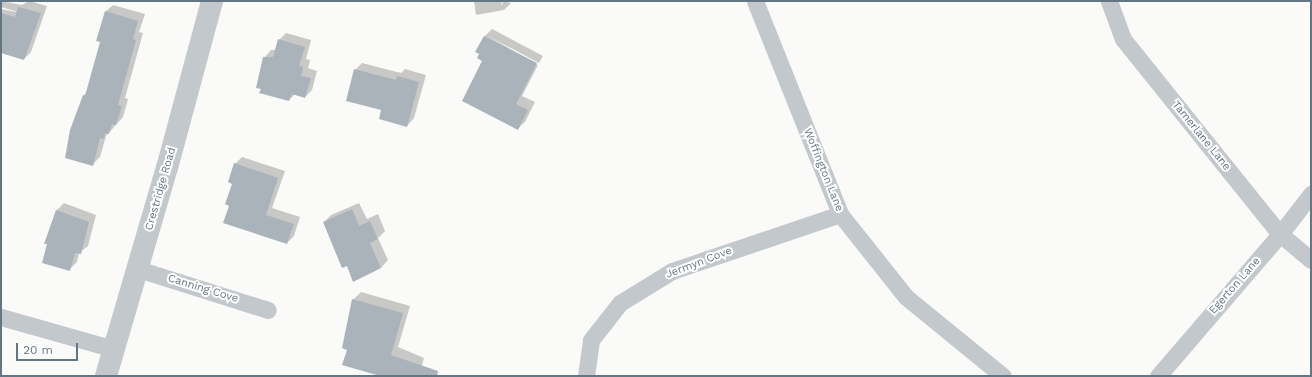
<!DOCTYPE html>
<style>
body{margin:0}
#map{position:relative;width:1312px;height:377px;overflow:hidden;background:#fafaf8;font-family:"Work Sans",sans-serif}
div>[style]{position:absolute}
.shadow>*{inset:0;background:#0003}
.building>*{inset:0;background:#aab3b9}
.minor>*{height:17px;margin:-8.5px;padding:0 8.5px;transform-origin:8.5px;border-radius:8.5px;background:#c3c8cc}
.tertiary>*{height:22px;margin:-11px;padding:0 11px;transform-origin:11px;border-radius:11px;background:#c3c8cc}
span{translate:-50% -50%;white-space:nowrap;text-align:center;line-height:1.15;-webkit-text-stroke:4px #fff;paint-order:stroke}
.street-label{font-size:11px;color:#657683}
.frame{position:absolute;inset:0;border:2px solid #657683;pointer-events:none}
.scale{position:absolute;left:16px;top:343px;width:62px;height:18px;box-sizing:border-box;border:2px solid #657683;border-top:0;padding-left:5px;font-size:12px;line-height:14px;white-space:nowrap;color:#657683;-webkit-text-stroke:3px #fff;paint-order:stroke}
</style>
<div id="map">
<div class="shadow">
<i style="clip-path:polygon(1px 1px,22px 5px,29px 1px,47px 6px,31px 52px,24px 59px,1px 40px,1px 9px,22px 13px,1px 7px)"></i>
<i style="clip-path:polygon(474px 1px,501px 1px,502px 6px,503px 1px,511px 3px,504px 10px,476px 15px)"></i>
<i style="clip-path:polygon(113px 5px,145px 14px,139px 32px,143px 33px,125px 98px,128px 99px,123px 117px,106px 136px,100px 157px,92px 165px,83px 96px,87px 92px,102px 42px,105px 12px)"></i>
<i style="clip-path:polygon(492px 29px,543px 56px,539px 63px,486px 35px,538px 65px,522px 96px,535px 102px,525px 122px,517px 129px,480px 54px,477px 52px,485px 36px)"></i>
<i style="clip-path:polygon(286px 33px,311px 40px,306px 59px,310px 60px,308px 68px,317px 71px,312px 90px,305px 97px,295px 94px,289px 100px,262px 88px,264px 58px,271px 50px,276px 50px,279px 40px)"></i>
<i style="clip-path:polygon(362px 63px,401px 73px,405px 69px,426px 75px,414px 118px,407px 126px,382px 110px,355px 70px)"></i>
<i style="clip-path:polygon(242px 157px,285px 171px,272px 208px,300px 217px,294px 236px,287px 243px,230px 205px,235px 164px)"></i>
<i style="clip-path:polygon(64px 203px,96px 215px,88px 246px,79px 253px,77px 262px,69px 270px,57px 210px)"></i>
<i style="clip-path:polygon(359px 203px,367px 219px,378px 214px,385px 231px,378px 238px,388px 260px,381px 268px,347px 265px,324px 222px,331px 215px)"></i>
<i style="clip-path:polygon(361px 292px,410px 306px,398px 347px,424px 358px,419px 376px,381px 376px,348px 349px,353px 300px)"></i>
</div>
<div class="building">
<i style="clip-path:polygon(18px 7px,41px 13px,24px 60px,1px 53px,1px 13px,15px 17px)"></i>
<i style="clip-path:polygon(105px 11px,138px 21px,133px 39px,136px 40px,118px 105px,122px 106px,116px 125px,112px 124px,109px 134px,105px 133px,104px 139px,100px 138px,93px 166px,65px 158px,70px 130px,83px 95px,85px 96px,100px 42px,96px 41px)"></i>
<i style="clip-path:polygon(484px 36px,537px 63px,516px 104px,528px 110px,518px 130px,462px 101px,482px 61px,477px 58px,479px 54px,475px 52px)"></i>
<i style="clip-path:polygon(278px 39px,305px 47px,299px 66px,303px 67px,301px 76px,311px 78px,305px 98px,292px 94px,289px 101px,259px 93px,261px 89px,256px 88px,263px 57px,273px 57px)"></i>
<i style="clip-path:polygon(354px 69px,396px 80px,397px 76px,419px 82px,407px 127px,379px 119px,381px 110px,346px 101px)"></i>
<i style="clip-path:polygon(234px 163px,278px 178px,266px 215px,294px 224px,287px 244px,223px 223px,229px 206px,225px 204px,232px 184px,228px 182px)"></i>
<i style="clip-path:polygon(352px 209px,359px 226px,370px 221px,378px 239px,370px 243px,381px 268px,353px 282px,347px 266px,342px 268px,323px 222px)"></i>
<i style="clip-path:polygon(56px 210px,89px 222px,81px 254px,75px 253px,70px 271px,42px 263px,47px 244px,44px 244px)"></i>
<i style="clip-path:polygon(352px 299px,403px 313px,391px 355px,438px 371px,437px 376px,380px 376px,342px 365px,347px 350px,342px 348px)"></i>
</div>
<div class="minor">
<i style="left:755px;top:1px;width:229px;rotate:68.2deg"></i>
<i style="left:840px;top:214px;width:106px;rotate:51.5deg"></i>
<i style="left:906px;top:297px;width:125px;rotate:39.2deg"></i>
<i style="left:1109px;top:1px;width:40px;rotate:69.8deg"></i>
<i style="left:1123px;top:39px;width:250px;rotate:51.2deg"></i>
<i style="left:1280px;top:234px;width:40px;rotate:40deg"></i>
<i style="left:138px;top:269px;width:136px;rotate:17.5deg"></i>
<i style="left:1px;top:317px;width:117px;rotate:15.8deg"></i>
<i style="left:586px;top:376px;width:36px;rotate:-82deg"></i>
<i style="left:591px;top:340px;width:47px;rotate:-51.9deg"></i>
<i style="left:620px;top:303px;width:61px;rotate:-31.6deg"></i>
<i style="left:672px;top:271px;width:177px;rotate:-18.7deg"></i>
<i style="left:1158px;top:376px;width:187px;rotate:-49.3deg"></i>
<i style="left:1280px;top:234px;width:51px;rotate:-52.2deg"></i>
</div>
<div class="tertiary">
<i style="left:106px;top:376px;width:217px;rotate:-73.7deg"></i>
<i style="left:167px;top:168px;width:173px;rotate:-74.9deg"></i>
</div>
<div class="street-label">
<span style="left:1201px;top:136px;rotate:51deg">Tamerlane Lane</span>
<span style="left:823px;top:170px;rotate:68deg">Woffington Lane</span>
<span style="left:161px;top:189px;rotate:-74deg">Crestridge Road</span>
<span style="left:699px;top:263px;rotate:-21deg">Jermyn Cove</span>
<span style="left:1235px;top:286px;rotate:-49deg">Egerton Lane</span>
<span style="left:203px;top:289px;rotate:17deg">Canning Cove</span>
</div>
<div class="frame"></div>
<div class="scale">20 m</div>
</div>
